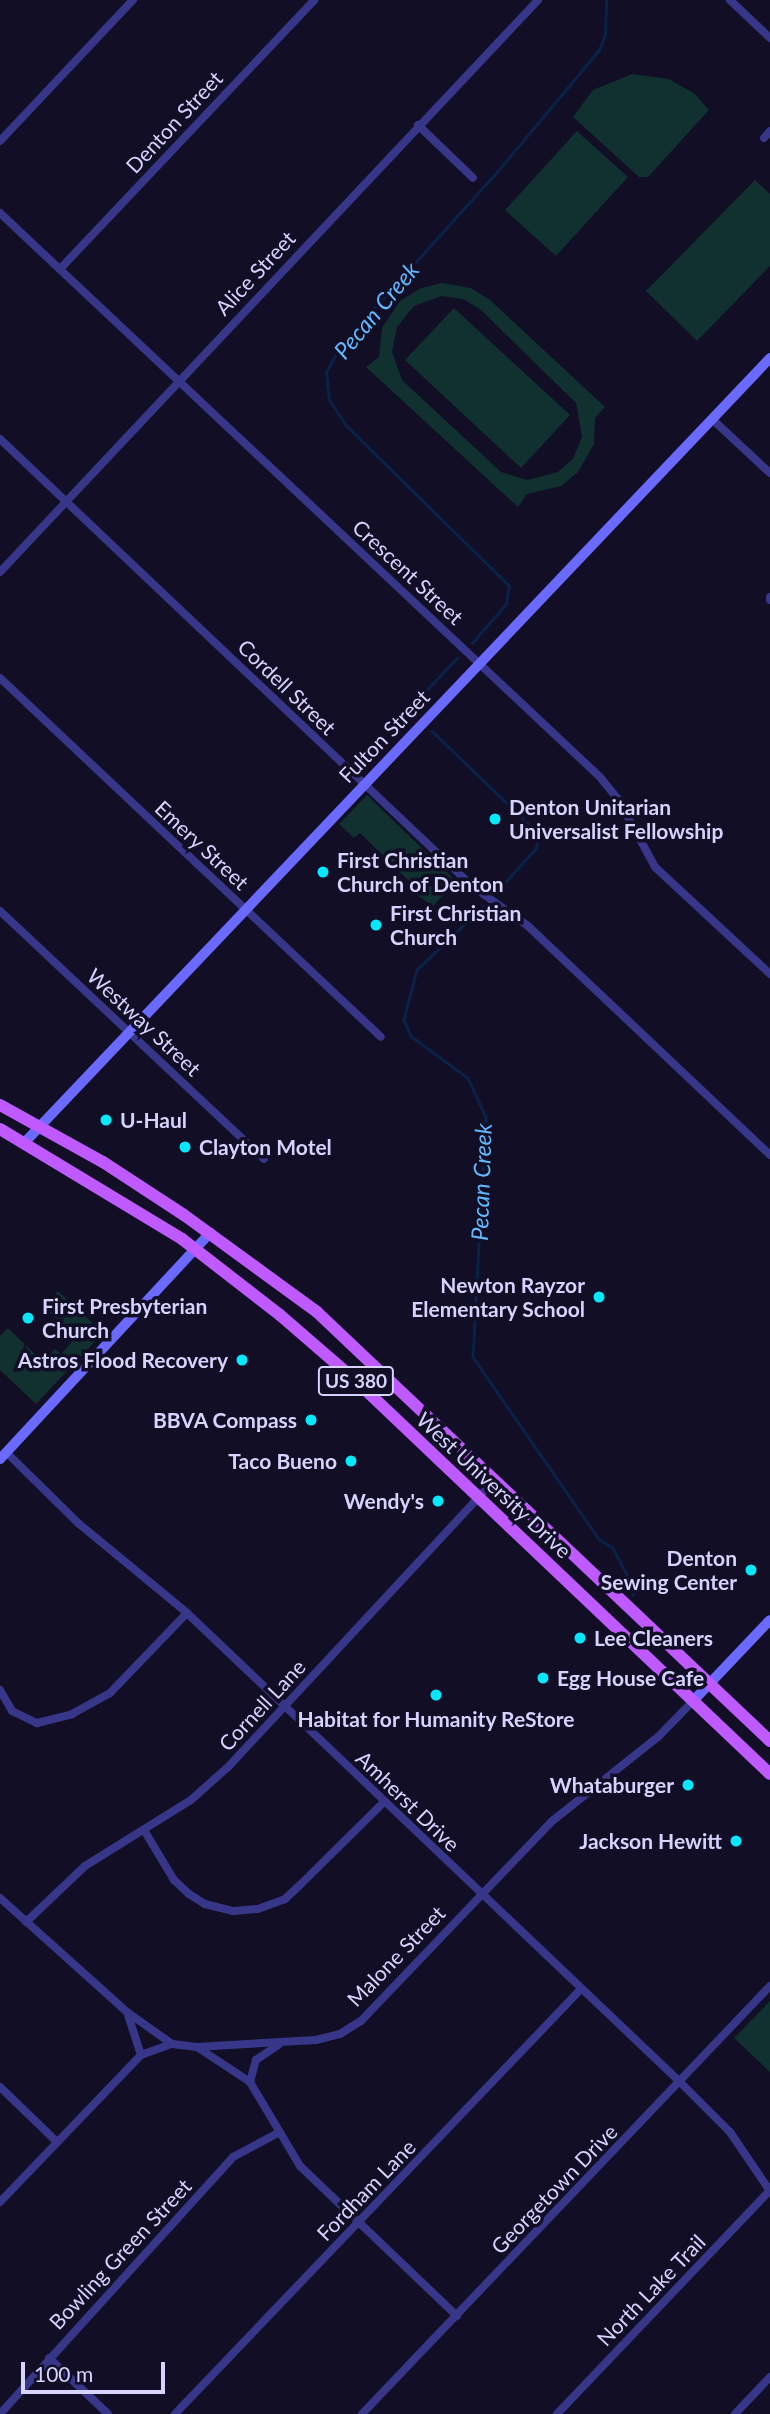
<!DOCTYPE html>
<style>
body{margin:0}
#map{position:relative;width:770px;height:2414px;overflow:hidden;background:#110e26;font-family:Lato,sans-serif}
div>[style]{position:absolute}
.green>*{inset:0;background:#10312f}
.stream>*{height:2.5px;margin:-1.25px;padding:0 1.25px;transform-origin:1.25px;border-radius:1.25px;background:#09224a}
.street>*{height:8px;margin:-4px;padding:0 4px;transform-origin:4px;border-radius:4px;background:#383688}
.secondary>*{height:10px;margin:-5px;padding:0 5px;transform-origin:5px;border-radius:5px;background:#6b6aff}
.primary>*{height:12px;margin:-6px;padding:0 6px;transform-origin:6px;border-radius:6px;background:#be5aff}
.dots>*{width:19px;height:19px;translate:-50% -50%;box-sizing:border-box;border:4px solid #110e26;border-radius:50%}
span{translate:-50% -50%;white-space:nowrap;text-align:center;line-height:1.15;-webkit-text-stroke:7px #110e26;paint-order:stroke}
.shield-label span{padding:2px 5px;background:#110e26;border:2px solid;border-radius:5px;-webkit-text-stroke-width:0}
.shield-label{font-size:19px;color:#d7d3ff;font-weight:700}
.street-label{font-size:21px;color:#d7d3ff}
.poi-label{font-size:21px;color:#d7d3ff;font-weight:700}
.left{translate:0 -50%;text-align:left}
.right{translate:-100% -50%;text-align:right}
.water-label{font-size:23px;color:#61b9ff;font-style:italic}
.scale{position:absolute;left:21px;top:2362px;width:144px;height:32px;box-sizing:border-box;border:4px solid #d7d3ff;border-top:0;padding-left:9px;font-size:21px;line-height:24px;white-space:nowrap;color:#d7d3ff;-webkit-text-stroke:5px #110e26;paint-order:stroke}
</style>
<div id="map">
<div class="green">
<i style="clip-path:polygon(632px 74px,669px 79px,695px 94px,709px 110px,648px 177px,639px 177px,573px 117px,593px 90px)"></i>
<i style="clip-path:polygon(577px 131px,628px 177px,556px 256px,505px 210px)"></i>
<i style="clip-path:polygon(755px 180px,770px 194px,770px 266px,697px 341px,646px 291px)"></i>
<i style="clip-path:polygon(evenodd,442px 283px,471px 288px,490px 300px,605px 407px,595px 418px,594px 444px,578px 472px,561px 486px,527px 494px,518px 507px,366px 367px,379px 357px,382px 328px,400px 301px,421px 288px,442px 283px,442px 296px,463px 299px,480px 309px,576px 403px,582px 437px,573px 459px,558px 472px,527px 480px,501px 472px,402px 380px,392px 352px,397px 327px,414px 306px,442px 296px)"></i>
<i style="clip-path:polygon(454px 308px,570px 415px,521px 468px,405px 360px)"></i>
<i style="clip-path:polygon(367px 795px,456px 881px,433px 906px,407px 888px,408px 880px,360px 833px,354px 838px,339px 824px)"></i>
<i style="clip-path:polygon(58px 1291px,103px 1333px,36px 1404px,0 1370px,0 1336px,8px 1328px,43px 1362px,55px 1349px,61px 1354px,72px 1342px,68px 1337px,71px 1333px,44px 1307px)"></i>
<i style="clip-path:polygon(770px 2001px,770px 2072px,734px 2038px)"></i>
</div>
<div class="stream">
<i style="left:472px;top:643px;width:52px;rotate:-48.9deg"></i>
<i style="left:506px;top:604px;width:18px;rotate:-81deg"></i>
<i style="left:509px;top:586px;width:228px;rotate:-135.5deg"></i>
<i style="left:346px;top:426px;width:31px;rotate:-123deg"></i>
<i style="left:329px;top:400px;width:28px;rotate:-96deg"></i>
<i style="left:326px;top:372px;width:31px;rotate:-61deg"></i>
<i style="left:341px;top:345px;width:233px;rotate:-48deg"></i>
<i style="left:497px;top:172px;width:159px;rotate:-50.1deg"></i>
<i style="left:599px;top:50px;width:16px;rotate:-68deg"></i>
<i style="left:605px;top:35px;width:35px;rotate:-88deg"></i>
<i style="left:415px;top:714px;width:14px;rotate:-82deg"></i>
<i style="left:417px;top:700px;width:58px;rotate:-46.4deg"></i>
<i style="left:432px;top:731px;width:150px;rotate:43.9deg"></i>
<i style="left:540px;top:835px;width:15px;rotate:106deg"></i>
<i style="left:536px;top:849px;width:59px;rotate:132.3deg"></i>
<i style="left:484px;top:906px;width:93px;rotate:136.3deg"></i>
<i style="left:417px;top:970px;width:52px;rotate:104.6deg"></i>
<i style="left:404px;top:1020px;width:17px;rotate:66deg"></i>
<i style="left:411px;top:1036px;width:71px;rotate:36.4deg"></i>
<i style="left:468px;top:1078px;width:43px;rotate:65.2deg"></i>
<i style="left:486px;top:1117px;width:240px;rotate:93.1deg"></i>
<i style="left:473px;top:1357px;width:221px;rotate:55.3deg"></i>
<i style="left:599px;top:1539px;width:17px;rotate:33deg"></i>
<i style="left:613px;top:1548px;width:45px;rotate:62.3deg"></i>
<i style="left:634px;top:1588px;width:7px;rotate:98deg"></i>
</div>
<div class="street">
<i style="left:730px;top:0;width:55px;rotate:43.5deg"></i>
<i style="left:418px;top:125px;width:76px;rotate:43.9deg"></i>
<i style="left:764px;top:138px;width:9px;rotate:-49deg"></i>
<i style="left:0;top:141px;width:194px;rotate:-46.7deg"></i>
<i style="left:0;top:213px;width:823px;rotate:43.23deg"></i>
<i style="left:600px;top:777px;width:28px;rotate:51deg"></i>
<i style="left:618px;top:799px;width:77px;rotate:61.4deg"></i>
<i style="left:655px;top:867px;width:157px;rotate:42.9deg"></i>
<i style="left:60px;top:269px;width:370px;rotate:-46.6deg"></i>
<i style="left:712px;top:419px;width:79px;rotate:43deg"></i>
<i style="left:0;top:439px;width:650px;rotate:43.44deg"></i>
<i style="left:472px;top:886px;width:69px;rotate:35.5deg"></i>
<i style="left:528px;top:926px;width:333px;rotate:43.4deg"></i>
<i style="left:0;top:572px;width:785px;rotate:-46.75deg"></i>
<i style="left:770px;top:597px;width:3px;rotate:90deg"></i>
<i style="left:0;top:678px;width:523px;rotate:43.3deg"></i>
<i style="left:0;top:911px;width:362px;rotate:43.2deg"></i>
<i style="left:6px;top:1452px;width:101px;rotate:44.6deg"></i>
<i style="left:78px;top:1523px;width:141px;rotate:39.5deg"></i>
<i style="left:187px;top:1613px;width:680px;rotate:43.57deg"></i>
<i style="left:680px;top:2082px;width:71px;rotate:45deg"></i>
<i style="left:730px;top:2132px;width:71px;rotate:55.9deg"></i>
<i style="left:0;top:1690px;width:24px;rotate:60deg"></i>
<i style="left:12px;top:1711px;width:28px;rotate:26deg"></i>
<i style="left:37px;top:1723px;width:36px;rotate:-14deg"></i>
<i style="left:72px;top:1714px;width:43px;rotate:-28.9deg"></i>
<i style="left:110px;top:1693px;width:111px;rotate:-46.1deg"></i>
<i style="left:144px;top:1830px;width:58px;rotate:59deg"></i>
<i style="left:174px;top:1880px;width:21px;rotate:43deg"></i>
<i style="left:189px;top:1894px;width:19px;rotate:32deg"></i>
<i style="left:205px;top:1904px;width:30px;rotate:14deg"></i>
<i style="left:234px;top:1911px;width:24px;rotate:-5deg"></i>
<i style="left:258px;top:1909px;width:29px;rotate:-20deg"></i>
<i style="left:285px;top:1899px;width:19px;rotate:-43deg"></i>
<i style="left:299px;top:1886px;width:120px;rotate:-44.7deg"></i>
<i style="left:0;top:1898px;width:171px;rotate:41.9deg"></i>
<i style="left:127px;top:2012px;width:55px;rotate:35.4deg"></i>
<i style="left:26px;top:1922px;width:81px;rotate:-43.5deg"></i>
<i style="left:85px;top:1866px;width:125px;rotate:-31.9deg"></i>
<i style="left:191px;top:1800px;width:51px;rotate:-41.8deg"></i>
<i style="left:229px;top:1766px;width:392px;rotate:-47.1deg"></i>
<i style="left:128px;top:2015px;width:42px;rotate:72deg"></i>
<i style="left:197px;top:2047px;width:64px;rotate:33.4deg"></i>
<i style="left:250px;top:2082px;width:98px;rotate:59.2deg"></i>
<i style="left:300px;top:2166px;width:217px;rotate:43.7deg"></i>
<i style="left:250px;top:2082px;width:23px;rotate:-75deg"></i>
<i style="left:256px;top:2060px;width:27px;rotate:-34deg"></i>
<i style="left:0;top:2087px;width:78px;rotate:44deg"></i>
<i style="left:0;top:2202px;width:204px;rotate:-46.2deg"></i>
<i style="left:141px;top:2055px;width:33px;rotate:-20deg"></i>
<i style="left:172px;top:2044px;width:25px;rotate:7deg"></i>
<i style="left:197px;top:2047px;width:119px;rotate:-3.4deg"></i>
<i style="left:316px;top:2040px;width:25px;rotate:-14deg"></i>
<i style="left:340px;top:2034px;width:25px;rotate:-32deg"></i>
<i style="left:361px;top:2021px;width:275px;rotate:-46.3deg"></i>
<i style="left:551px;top:1822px;width:137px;rotate:-38.5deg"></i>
<i style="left:658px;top:1737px;width:52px;rotate:-45.8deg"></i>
<i style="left:49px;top:2358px;width:81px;rotate:43.5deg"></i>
<i style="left:0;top:2414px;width:347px;rotate:-47.8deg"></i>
<i style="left:233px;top:2157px;width:51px;rotate:-28.1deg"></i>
<i style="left:175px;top:2414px;width:588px;rotate:-46.31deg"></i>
<i style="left:362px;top:2414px;width:591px;rotate:-46.37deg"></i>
<i style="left:557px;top:2414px;width:309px;rotate:-46.4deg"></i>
<i style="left:735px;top:2414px;width:51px;rotate:-46.6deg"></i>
</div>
<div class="secondary">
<i style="left:26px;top:1141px;width:1080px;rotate:-46.46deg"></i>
<i style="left:0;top:1459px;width:309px;rotate:-47.1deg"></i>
<i style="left:694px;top:1700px;width:110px;rotate:-46.5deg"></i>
</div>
<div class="primary">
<i style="left:0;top:1105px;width:118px;rotate:29deg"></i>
<i style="left:103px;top:1162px;width:97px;rotate:33.2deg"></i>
<i style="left:184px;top:1215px;width:165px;rotate:36.1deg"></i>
<i style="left:317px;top:1312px;width:624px;rotate:43.44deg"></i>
<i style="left:0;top:1129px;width:213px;rotate:31.1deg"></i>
<i style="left:182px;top:1239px;width:124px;rotate:37.8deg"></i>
<i style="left:280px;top:1315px;width:99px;rotate:40.9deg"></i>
<i style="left:355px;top:1380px;width:572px;rotate:43.51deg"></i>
</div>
<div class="dots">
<i style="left:495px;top:819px;background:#00e9fe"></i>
<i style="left:323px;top:872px;background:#00e9fe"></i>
<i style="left:376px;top:925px;background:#00e9fe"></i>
<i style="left:106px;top:1120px;background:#00e9fe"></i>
<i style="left:185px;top:1147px;background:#00e9fe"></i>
<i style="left:599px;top:1297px;background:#00e9fe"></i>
<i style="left:28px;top:1318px;background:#00e9fe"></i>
<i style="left:242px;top:1360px;background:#00e9fe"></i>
<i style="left:311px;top:1420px;background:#00e9fe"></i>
<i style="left:351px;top:1461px;background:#00e9fe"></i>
<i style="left:438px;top:1501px;background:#00e9fe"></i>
<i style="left:751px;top:1570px;background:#00e9fe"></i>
<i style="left:580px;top:1638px;background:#00e9fe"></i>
<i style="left:543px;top:1678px;background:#00e9fe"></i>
<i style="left:436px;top:1695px;background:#00e9fe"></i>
<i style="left:688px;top:1785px;background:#00e9fe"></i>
<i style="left:736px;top:1841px;background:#00e9fe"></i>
</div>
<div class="shield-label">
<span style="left:356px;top:1381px">US 380</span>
</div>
<div class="street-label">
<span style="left:174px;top:122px;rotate:-47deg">Denton Street</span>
<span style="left:255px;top:273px;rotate:-47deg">Alice Street</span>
<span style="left:408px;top:572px;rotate:43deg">Crescent Street</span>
<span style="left:287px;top:687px;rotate:44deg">Cordell Street</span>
<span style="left:384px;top:736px;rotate:-46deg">Fulton Street</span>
<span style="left:202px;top:845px;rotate:43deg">Emery Street</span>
<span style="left:144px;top:1022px;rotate:43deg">Westway Street</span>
<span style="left:494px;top:1485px;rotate:43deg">West University Drive</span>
<span style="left:262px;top:1705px;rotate:-47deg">Cornell Lane</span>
<span style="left:408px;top:1801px;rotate:44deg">Amherst Drive</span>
<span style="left:396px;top:1956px;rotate:-46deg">Malone Street</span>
<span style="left:554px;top:2189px;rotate:-46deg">Georgetown Drive</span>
<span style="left:366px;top:2190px;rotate:-46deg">Fordham Lane</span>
<span style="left:120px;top:2254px;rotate:-47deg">Bowling Green Street</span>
<span style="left:651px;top:2290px;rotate:-46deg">North Lake Trail</span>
</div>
<div class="poi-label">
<span class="left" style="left:509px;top:819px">Denton Unitarian<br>Universalist Fellowship</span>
<span class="left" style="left:337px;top:872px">First Christian<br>Church of Denton</span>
<span class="left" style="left:390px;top:925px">First Christian<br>Church</span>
<span class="left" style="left:120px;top:1120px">U-Haul</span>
<span class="left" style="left:199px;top:1147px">Clayton Motel</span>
<span class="right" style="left:585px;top:1297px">Newton Rayzor<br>Elementary School</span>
<span class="left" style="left:42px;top:1318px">First Presbyterian<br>Church</span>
<span class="right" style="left:228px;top:1360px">Astros Flood Recovery</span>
<span class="right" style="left:297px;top:1420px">BBVA Compass</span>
<span class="right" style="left:337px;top:1461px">Taco Bueno</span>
<span class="right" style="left:424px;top:1501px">Wendy's</span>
<span class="right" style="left:737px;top:1570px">Denton<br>Sewing Center</span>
<span class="left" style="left:594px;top:1638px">Lee Cleaners</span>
<span class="left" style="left:557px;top:1678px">Egg House Cafe</span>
<span style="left:436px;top:1719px">Habitat for Humanity ReStore</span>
<span class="right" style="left:674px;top:1785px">Whataburger</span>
<span class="right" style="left:722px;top:1841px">Jackson Hewitt</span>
</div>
<div class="water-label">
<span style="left:376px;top:310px;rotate:-50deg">Pecan Creek</span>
<span style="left:481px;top:1182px;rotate:-88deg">Pecan Creek</span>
</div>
<div class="scale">100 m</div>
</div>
